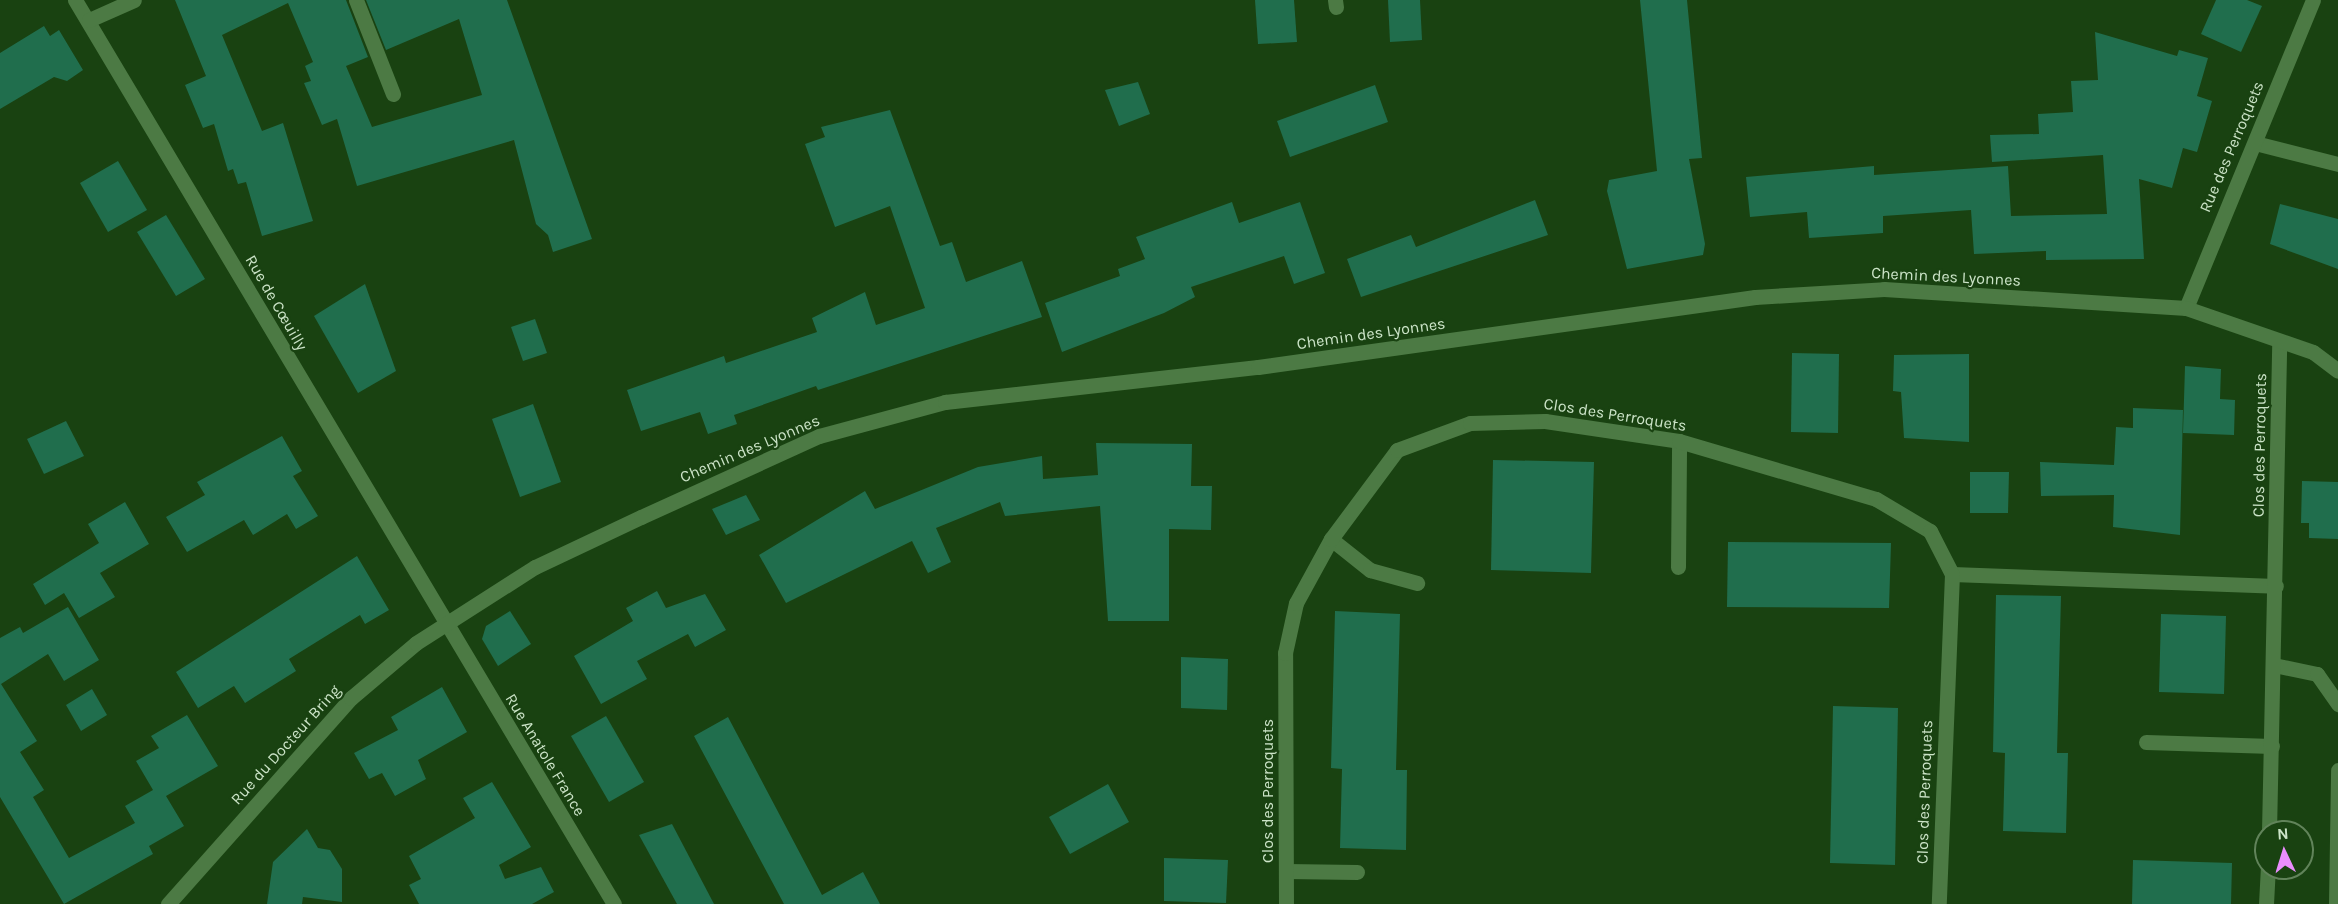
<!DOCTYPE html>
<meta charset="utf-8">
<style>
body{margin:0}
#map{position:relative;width:2338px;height:904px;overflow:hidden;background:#194211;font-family:Karla,sans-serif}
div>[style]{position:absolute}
.building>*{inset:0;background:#206e4d}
.minor>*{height:15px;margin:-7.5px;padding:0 7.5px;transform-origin:7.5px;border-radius:7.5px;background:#4c7a44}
span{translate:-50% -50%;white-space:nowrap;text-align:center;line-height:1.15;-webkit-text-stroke:4.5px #194211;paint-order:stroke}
.street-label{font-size:16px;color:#cce4c8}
.north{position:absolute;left:2254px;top:820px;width:60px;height:60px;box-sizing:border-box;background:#194211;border:2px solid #61835a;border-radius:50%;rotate:356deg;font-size:16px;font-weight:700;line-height:24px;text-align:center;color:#cce4c8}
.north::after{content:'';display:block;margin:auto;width:21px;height:27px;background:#ea8dfd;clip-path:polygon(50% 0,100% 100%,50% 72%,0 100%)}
</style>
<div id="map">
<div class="building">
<i style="clip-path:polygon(175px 0,346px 0,368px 57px,346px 66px,372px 127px,482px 95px,459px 19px,386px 50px,366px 0,507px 0,592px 239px,553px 252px,548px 235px,536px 224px,514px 140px,357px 186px,337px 119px,322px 125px,304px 83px,311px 81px,305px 66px,313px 62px,288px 3px,222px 35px,262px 131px,283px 123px,313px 221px,262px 236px,246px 182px,238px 184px,233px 169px,228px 171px,214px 124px,203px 128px,185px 85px,206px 76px)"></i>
<i style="clip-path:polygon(1255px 0,1294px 0,1297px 42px,1258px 44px)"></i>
<i style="clip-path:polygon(1388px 0,1420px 0,1422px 40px,1390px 42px)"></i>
<i style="clip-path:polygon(1640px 0,1687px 0,1702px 158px,1689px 159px,1705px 244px,1703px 255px,1627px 269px,1607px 191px,1609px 180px,1657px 171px)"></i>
<i style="clip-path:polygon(2216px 0,2247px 0,2262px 6px,2241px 52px,2201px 34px)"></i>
<i style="clip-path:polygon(44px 26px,50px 36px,59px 30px,83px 70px,67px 81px,54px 77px,0 109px,0 53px)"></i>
<i style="clip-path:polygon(2095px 32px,2177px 56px,2179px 50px,2208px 58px,2197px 96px,2212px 101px,2197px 152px,2183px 148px,2172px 188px,2139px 179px,2144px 259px,2046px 260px,2046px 251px,1974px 254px,1971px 210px,1883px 216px,1883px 233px,1809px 238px,1807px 212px,1750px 217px,1746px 177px,1874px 166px,1874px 175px,2008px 166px,2011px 216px,2107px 214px,2103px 155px,1992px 162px,1990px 135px,2039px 134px,2038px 114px,2073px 112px,2071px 81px,2098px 80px)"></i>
<i style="clip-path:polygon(1138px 82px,1150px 114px,1119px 126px,1105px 90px)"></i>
<i style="clip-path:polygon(1375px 85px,1388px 122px,1290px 157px,1277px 121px)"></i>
<i style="clip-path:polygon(890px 110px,940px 246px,952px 242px,966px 282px,1022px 261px,1042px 317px,818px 390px,816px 386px,734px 415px,737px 424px,708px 434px,700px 412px,641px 431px,627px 390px,724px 356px,726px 363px,817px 332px,812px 318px,865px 292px,876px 325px,925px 308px,890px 206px,835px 227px,805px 144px,825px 137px,821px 127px)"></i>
<i style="clip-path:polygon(118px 161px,147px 210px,108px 232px,80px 183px)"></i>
<i style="clip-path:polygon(1535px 200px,1548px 235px,1361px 297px,1347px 259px,1411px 235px,1416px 247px)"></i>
<i style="clip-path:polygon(1232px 202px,1239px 223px,1300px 202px,1325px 273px,1294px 284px,1284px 256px,1191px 287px,1195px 297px,1164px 313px,1062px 352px,1045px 303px,1120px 276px,1118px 269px,1145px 259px,1136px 237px)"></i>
<i style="clip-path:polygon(2280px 204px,2338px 219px,2338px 269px,2270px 244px)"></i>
<i style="clip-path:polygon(166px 215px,205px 279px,176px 296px,137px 232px)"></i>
<i style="clip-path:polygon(365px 284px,396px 371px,358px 393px,314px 316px)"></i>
<i style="clip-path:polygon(535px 319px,547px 353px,523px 361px,511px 327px)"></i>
<i style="clip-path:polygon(1792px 353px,1839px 354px,1838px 433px,1791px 432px)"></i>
<i style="clip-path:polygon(1969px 354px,1969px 442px,1904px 438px,1901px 392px,1893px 391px,1894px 355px)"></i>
<i style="clip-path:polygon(2185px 366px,2221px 369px,2220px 399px,2235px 400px,2234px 435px,2183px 433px)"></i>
<i style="clip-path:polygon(533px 404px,561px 482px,520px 497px,492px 419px)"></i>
<i style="clip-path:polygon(2133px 408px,2183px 410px,2180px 535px,2113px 527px,2114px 495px,2041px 496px,2040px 462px,2114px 465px,2116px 427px,2133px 428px)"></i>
<i style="clip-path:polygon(66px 421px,84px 456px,44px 474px,27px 439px)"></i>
<i style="clip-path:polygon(282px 436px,302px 471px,293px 476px,318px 516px,296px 529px,287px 514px,253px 535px,244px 520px,187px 552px,166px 517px,205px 495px,197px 482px)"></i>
<i style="clip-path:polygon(1096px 443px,1192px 444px,1191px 486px,1212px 486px,1211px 530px,1169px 529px,1169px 621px,1108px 621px,1100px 506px,1005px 516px,1000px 502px,936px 528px,951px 562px,928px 573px,912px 541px,786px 603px,759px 555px,865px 491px,875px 509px,978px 467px,1042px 456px,1043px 479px,1098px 475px)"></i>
<i style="clip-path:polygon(1493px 460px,1594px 462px,1591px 573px,1491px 570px)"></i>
<i style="clip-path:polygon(1970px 472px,2009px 472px,2008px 513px,1970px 513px)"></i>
<i style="clip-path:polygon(2302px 481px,2338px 482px,2338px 539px,2309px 538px,2309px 523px,2301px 523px)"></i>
<i style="clip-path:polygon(746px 495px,760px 520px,726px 535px,712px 509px)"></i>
<i style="clip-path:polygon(125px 502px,149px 544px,100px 573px,115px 597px,79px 618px,64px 593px,45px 605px,33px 584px,99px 543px,88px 524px)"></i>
<i style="clip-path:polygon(1728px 542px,1891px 543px,1889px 608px,1727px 607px)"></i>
<i style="clip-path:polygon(357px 556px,389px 610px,365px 624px,360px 615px,289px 659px,296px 671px,245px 703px,234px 686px,198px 708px,176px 672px)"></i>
<i style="clip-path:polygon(657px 591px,666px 608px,705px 594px,726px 630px,695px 647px,688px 634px,637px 661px,647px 679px,601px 704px,574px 656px,633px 621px,626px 608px)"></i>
<i style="clip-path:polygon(1996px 595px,2061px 596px,2057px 753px,2068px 753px,2066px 833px,2003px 831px,2005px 753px,1993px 752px)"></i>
<i style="clip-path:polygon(68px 607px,99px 660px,64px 681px,48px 654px,1px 684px,37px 741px,20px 752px,44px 790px,33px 797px,69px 858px,135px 823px,125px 806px,153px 790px,136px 761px,159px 748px,151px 736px,187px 715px,218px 766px,166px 796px,184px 826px,149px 846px,153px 854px,64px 904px,0 797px,0 638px,20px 627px,23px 633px)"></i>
<i style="clip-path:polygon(510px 611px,531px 644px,498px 666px,482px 639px,486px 626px)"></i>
<i style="clip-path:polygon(1335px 611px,1400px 614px,1396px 770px,1407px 770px,1406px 850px,1340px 848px,1342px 769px,1331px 768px)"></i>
<i style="clip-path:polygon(2161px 614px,2226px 616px,2224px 694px,2159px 692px)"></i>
<i style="clip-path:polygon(1181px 657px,1228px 659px,1227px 710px,1181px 708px)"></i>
<i style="clip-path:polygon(442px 687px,467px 732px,418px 760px,426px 779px,395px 796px,382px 773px,369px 779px,354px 753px,398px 730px,391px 717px)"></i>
<i style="clip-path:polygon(92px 689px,107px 715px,81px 731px,66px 705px)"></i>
<i style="clip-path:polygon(1833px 706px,1898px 708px,1895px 865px,1830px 863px)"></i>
<i style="clip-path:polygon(606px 716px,644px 782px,609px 802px,571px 736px)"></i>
<i style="clip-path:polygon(728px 717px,822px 895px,863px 872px,880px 904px,784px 904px,694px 736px)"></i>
<i style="clip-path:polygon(492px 782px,531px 847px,499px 865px,505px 879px,541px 867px,554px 892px,532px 904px,419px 904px,409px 885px,421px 879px,409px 856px,475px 818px,463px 798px)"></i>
<i style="clip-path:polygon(1108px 784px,1129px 822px,1070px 854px,1049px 817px)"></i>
<i style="clip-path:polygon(672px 824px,714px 904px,677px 904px,639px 835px)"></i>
<i style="clip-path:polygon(307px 829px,318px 848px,330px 850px,342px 869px,342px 902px,303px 897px,302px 904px,267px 904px,273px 862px)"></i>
<i style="clip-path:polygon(1164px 858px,1228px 860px,1226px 903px,1164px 901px)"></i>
<i style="clip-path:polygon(2133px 860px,2232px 863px,2231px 904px,2132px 904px)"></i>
</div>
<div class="minor">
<i style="left:75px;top:0;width:1052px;rotate:59.19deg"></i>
<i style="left:356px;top:0;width:101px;rotate:68.5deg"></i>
<i style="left:1335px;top:0;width:7px;rotate:82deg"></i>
<i style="left:89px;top:20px;width:49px;rotate:-24deg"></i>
<i style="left:2255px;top:143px;width:86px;rotate:14.2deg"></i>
<i style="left:2186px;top:308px;width:333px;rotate:-67.6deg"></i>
<i style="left:1331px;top:539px;width:50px;rotate:38.5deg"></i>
<i style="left:1370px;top:570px;width:49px;rotate:15.5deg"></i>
<i style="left:1678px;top:567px;width:126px;rotate:-89.5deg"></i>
<i style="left:1952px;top:574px;width:324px;rotate:2.1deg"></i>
<i style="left:2274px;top:665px;width:44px;rotate:11.8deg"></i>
<i style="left:2317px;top:674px;width:37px;rotate:55deg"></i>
<i style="left:2146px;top:742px;width:126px;rotate:1.8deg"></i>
<i style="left:2269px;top:832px;width:491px;rotate:-88.8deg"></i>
<i style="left:1286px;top:871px;width:71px;rotate:0.8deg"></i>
<i style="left:168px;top:904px;width:276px;rotate:-48.4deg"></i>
<i style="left:351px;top:698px;width:85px;rotate:-40.2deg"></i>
<i style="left:416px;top:643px;width:141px;rotate:-32.6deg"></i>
<i style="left:535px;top:567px;width:117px;rotate:-25.3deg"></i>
<i style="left:641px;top:517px;width:196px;rotate:-24.5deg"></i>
<i style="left:819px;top:436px;width:131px;rotate:-15.1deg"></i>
<i style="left:945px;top:402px;width:315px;rotate:-6.4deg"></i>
<i style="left:1258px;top:367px;width:502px;rotate:-8.02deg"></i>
<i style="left:1755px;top:297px;width:129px;rotate:-3.5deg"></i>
<i style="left:1884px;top:289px;width:303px;rotate:3.6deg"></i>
<i style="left:2186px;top:308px;width:134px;rotate:19.1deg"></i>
<i style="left:2313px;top:352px;width:31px;rotate:37deg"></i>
<i style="left:1286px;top:904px;width:251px;rotate:-90.2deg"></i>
<i style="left:1285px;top:653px;width:51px;rotate:-77.6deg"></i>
<i style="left:1296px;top:603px;width:73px;rotate:-61.3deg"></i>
<i style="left:1331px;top:539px;width:111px;rotate:-53.4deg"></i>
<i style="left:1397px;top:450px;width:78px;rotate:-20.3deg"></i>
<i style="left:1470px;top:423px;width:75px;rotate:-1.5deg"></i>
<i style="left:1545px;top:421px;width:135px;rotate:8.5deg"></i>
<i style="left:1679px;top:441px;width:205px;rotate:16.4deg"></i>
<i style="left:1876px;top:499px;width:63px;rotate:30.7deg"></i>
<i style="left:1930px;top:531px;width:48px;rotate:62.9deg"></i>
<i style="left:1952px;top:574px;width:330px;rotate:92.3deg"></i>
<i style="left:2266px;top:904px;width:36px;rotate:-87deg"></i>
<i style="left:2336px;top:904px;width:134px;rotate:-89.1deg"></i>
</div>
<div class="street-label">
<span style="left:2232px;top:147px;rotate:-67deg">Rue des Perroquets</span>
<span style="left:1946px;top:277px;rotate:3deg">Chemin des Lyonnes</span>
<span style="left:276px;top:303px;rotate:60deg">Rue de Cœuilly</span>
<span style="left:1371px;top:334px;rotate:-8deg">Chemin des Lyonnes</span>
<span style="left:1615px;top:415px;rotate:9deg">Clos des Perroquets</span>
<span style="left:2260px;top:445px;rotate:-89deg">Clos des Perroquets</span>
<span style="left:750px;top:449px;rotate:-23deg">Chemin des Lyonnes</span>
<span style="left:286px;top:745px;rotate:-48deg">Rue du Docteur Bring</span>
<span style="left:545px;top:755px;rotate:59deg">Rue Anatole France</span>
<span style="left:1268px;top:791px;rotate:-90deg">Clos des Perroquets</span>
<span style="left:1925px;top:792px;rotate:-88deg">Clos des Perroquets</span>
</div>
<div class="north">N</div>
</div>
